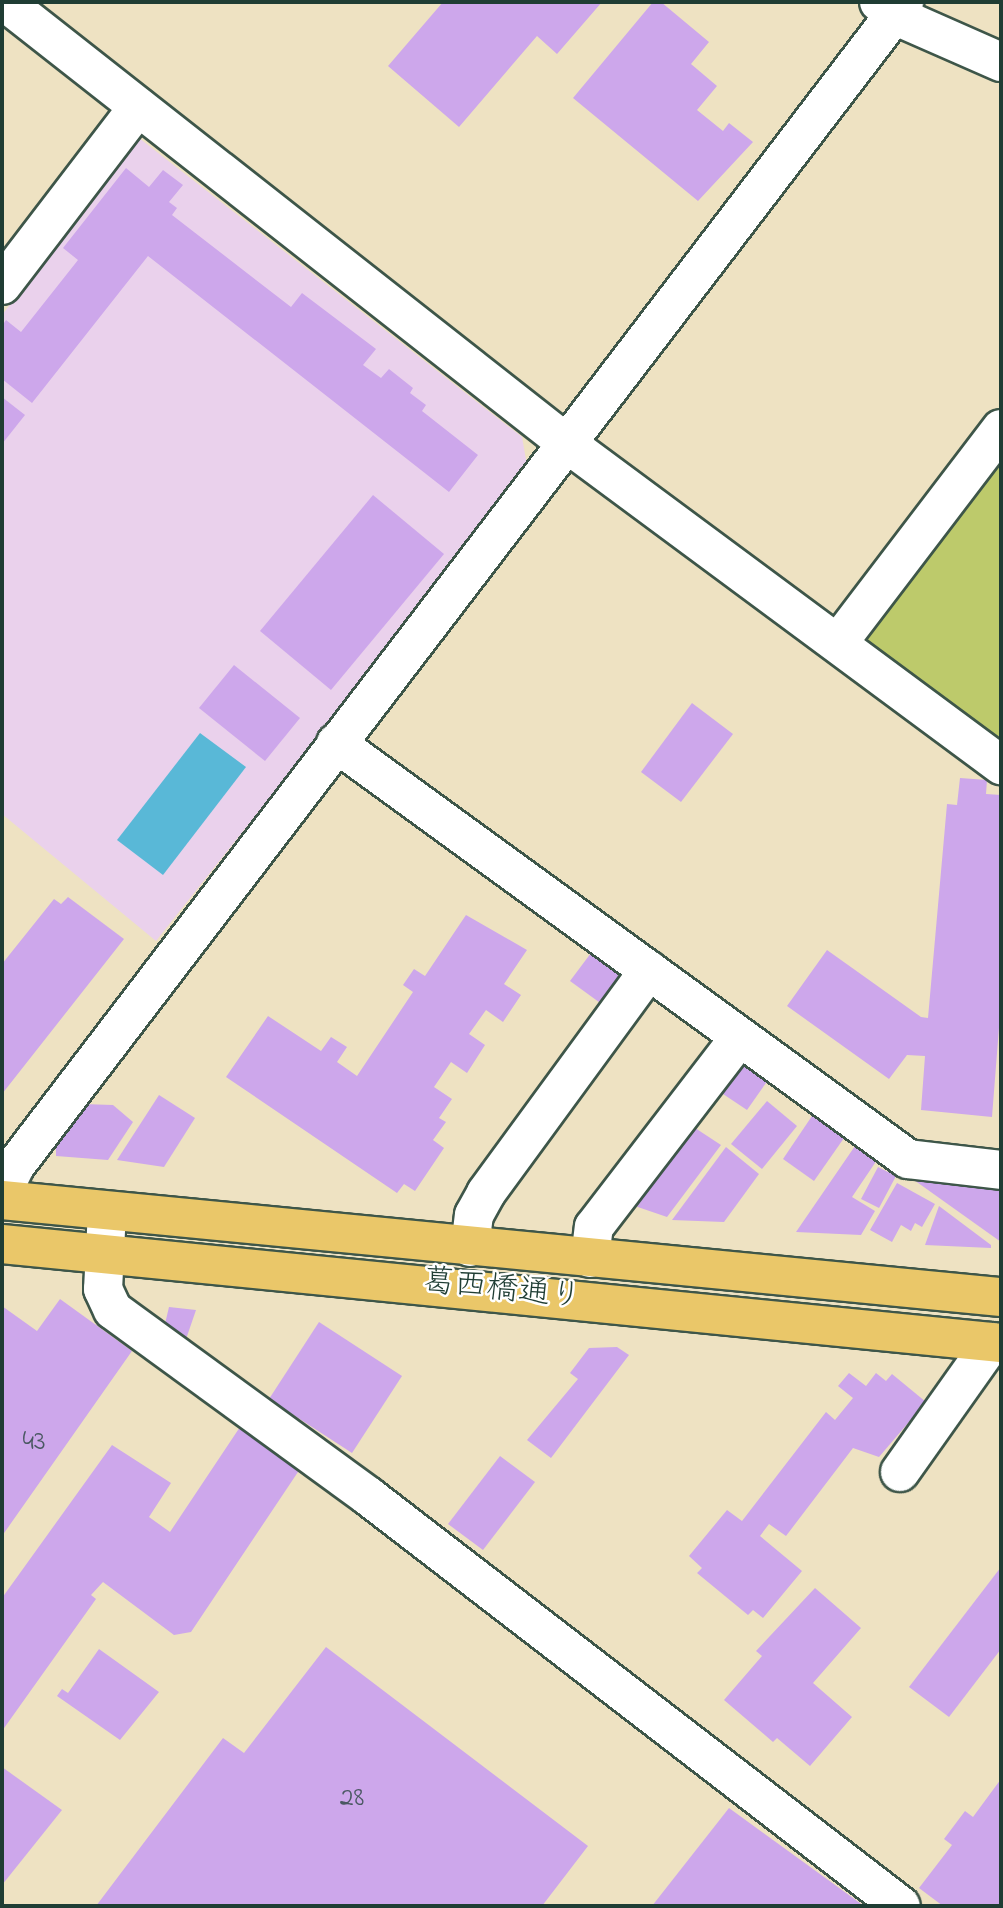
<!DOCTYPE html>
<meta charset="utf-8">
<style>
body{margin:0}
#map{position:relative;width:1003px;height:1908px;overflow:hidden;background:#eee2c2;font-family:"Indie Flower","Klee One",sans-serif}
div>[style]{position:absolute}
.built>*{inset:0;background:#ead1ec}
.green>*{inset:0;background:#bdca6b}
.water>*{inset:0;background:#59b8d7}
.building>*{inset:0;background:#cda7eb}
.roads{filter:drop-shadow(2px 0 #3e5649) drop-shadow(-2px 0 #3e5649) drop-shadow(0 2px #3e5649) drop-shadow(0 -2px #3e5649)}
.minor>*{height:38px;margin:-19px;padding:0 19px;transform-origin:19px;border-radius:19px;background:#fff}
.major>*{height:38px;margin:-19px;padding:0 19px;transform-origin:19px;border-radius:19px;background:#eac769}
span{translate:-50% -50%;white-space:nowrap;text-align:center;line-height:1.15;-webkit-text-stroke:5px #fff;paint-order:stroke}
.number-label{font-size:28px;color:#4a5862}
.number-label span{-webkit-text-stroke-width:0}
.street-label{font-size:32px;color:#1f3d34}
.frame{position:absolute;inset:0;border:4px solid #1f3d34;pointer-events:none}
</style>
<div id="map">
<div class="built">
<i style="clip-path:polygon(139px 138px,522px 437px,528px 471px,156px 941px,2px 814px,2px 315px)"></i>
</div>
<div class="green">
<i style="clip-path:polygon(1001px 455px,1001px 746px,857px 643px)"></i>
</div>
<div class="water">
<i style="clip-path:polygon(200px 733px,246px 767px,163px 875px,117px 840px)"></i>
</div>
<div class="building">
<i style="clip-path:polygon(443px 2px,602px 2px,557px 54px,537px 36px,459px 127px,388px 66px)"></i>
<i style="clip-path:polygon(653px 2px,661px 2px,709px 42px,691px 64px,717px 86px,697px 110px,723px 131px,729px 123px,753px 142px,698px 201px,573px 98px)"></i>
<i style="clip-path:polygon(126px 168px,149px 187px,163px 170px,183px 185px,169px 202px,177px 208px,172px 215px,291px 307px,302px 293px,376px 349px,363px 365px,381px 378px,389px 369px,413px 388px,410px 393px,426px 405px,422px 411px,478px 455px,449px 492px,148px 256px,32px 403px,2px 379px,2px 326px,6px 320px,21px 332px,78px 260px,63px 248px)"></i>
<i style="clip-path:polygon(2px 397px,25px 415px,2px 444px)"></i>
<i style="clip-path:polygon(373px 495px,444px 554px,331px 690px,260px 631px)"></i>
<i style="clip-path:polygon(234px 665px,300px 718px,265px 761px,199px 708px)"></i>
<i style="clip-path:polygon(692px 703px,733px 734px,681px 802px,641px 772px)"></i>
<i style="clip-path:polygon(960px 778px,987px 780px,986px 794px,1001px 795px,1001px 1002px,992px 1117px,921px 1110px,925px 1056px,907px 1055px,889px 1079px,787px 1006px,827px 950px,921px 1017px,928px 1018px,947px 804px,957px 805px)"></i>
<i style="clip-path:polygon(68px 897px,124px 939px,2px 1094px,2px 964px,54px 899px,61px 904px)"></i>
<i style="clip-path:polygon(466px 915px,527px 950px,504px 984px,521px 995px,503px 1022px,486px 1010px,469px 1034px,485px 1045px,467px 1073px,451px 1062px,434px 1087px,452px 1099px,439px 1118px,446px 1122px,433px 1140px,444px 1148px,415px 1191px,404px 1184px,397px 1193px,226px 1077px,268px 1016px,321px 1051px,331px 1037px,347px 1047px,337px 1062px,357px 1076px,413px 992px,403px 985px,414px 969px,425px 976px)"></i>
<i style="clip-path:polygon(591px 953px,618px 973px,620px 983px,603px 1005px,570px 981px)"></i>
<i style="clip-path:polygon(743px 1063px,768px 1080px,747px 1110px,717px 1090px)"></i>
<i style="clip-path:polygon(159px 1095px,195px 1118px,164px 1167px,117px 1160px)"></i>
<i style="clip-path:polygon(767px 1101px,797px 1126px,762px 1169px,731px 1144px)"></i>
<i style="clip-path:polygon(82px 1104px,113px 1105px,133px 1122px,108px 1160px,56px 1156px,56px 1133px)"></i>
<i style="clip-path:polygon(812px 1116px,844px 1138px,814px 1181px,783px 1159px)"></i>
<i style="clip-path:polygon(689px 1124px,721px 1145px,667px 1217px,629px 1204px)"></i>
<i style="clip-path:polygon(855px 1146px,877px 1160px,852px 1197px,875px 1211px,861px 1235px,796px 1232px)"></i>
<i style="clip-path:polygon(726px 1147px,759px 1174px,724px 1222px,672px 1220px)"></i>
<i style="clip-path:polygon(878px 1167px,896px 1176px,879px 1208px,861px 1199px)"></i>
<i style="clip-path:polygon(914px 1180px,1001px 1186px,1001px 1242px)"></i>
<i style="clip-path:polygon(897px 1183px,935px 1204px,922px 1227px,915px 1223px,911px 1231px,901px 1225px,892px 1242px,870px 1230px)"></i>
<i style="clip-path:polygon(939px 1206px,991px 1245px,991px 1248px,925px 1245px)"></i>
<i style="clip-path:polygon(60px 1299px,132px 1351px,2px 1536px,2px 1306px,37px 1331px)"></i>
<i style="clip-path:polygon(169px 1307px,196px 1310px,185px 1342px,164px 1328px)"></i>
<i style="clip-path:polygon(319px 1322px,402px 1376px,352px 1453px,269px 1399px)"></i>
<i style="clip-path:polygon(617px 1347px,629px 1355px,551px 1458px,527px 1440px,578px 1379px,570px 1373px,589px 1348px)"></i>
<i style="clip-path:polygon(849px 1373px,866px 1386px,876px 1373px,886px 1381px,892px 1374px,926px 1402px,879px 1457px,853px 1448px,786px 1536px,769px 1524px,760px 1536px,802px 1571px,763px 1618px,753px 1610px,748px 1615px,697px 1573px,702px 1568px,689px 1556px,727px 1510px,742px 1521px,826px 1412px,835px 1420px,853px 1398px,838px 1386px)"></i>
<i style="clip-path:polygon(240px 1427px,300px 1469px,191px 1632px,174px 1635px,103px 1582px,91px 1595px,96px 1599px,2px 1731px,2px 1598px,112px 1445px,171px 1483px,149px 1517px,170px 1532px)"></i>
<i style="clip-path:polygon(500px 1456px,535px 1482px,483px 1550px,448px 1524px)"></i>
<i style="clip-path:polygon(1001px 1567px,1001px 1649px,949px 1717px,909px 1687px)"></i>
<i style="clip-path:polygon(815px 1588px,861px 1628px,813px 1683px,852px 1717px,810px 1766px,777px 1738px,773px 1742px,724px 1700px,762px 1656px,756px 1651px)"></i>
<i style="clip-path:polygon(326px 1647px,588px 1846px,542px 1906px,96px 1906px,223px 1738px,244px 1753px)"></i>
<i style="clip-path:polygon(99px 1649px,159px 1692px,120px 1740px,57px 1696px,62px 1689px,68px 1693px)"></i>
<i style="clip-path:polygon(2px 1767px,62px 1810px,2px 1885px)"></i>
<i style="clip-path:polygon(1001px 1779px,1001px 1906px,943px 1906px,919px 1888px,952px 1845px,944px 1839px,965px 1811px,973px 1817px)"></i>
<i style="clip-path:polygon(729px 1808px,864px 1906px,652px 1906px)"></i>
</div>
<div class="roads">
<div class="minor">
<i style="left:5px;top:2px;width:712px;rotate:38.16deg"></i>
<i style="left:565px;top:442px;width:543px;rotate:36.53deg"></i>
<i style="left:879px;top:2px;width:20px;rotate:41deg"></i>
<i style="left:894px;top:15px;width:117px;rotate:23.7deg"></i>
<i style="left:2px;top:285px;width:224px;rotate:-52.6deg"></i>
<i style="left:838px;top:643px;width:269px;rotate:-52.7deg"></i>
<i style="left:336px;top:743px;width:707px;rotate:36.03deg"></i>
<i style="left:908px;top:1159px;width:94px;rotate:6.7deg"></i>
<i style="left:2px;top:1193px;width:30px;rotate:-64deg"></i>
<i style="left:15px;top:1166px;width:1465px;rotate:-52.63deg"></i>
<i style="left:107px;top:1211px;width:78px;rotate:92.9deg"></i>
<i style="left:103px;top:1289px;width:23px;rotate:65deg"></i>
<i style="left:113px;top:1310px;width:316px;rotate:36.1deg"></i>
<i style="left:368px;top:1496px;width:672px;rotate:37.57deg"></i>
<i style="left:470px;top:1247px;width:32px;rotate:-83deg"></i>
<i style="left:474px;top:1215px;width:25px;rotate:-61deg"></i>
<i style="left:486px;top:1193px;width:276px;rotate:-53.8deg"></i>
<i style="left:590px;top:1258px;width:31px;rotate:-83deg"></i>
<i style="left:594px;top:1227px;width:237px;rotate:-52.5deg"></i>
<i style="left:900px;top:1472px;width:159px;rotate:-54.7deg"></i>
</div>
<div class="major">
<i style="left:2px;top:1200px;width:1004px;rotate:5.55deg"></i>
<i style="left:2px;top:1244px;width:1004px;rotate:5.66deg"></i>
</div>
</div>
<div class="number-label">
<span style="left:34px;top:1443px">43</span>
<span style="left:352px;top:1799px">28</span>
</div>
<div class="street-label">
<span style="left:502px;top:1291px;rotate:6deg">葛西橋通り</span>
</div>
<div class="frame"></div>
</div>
